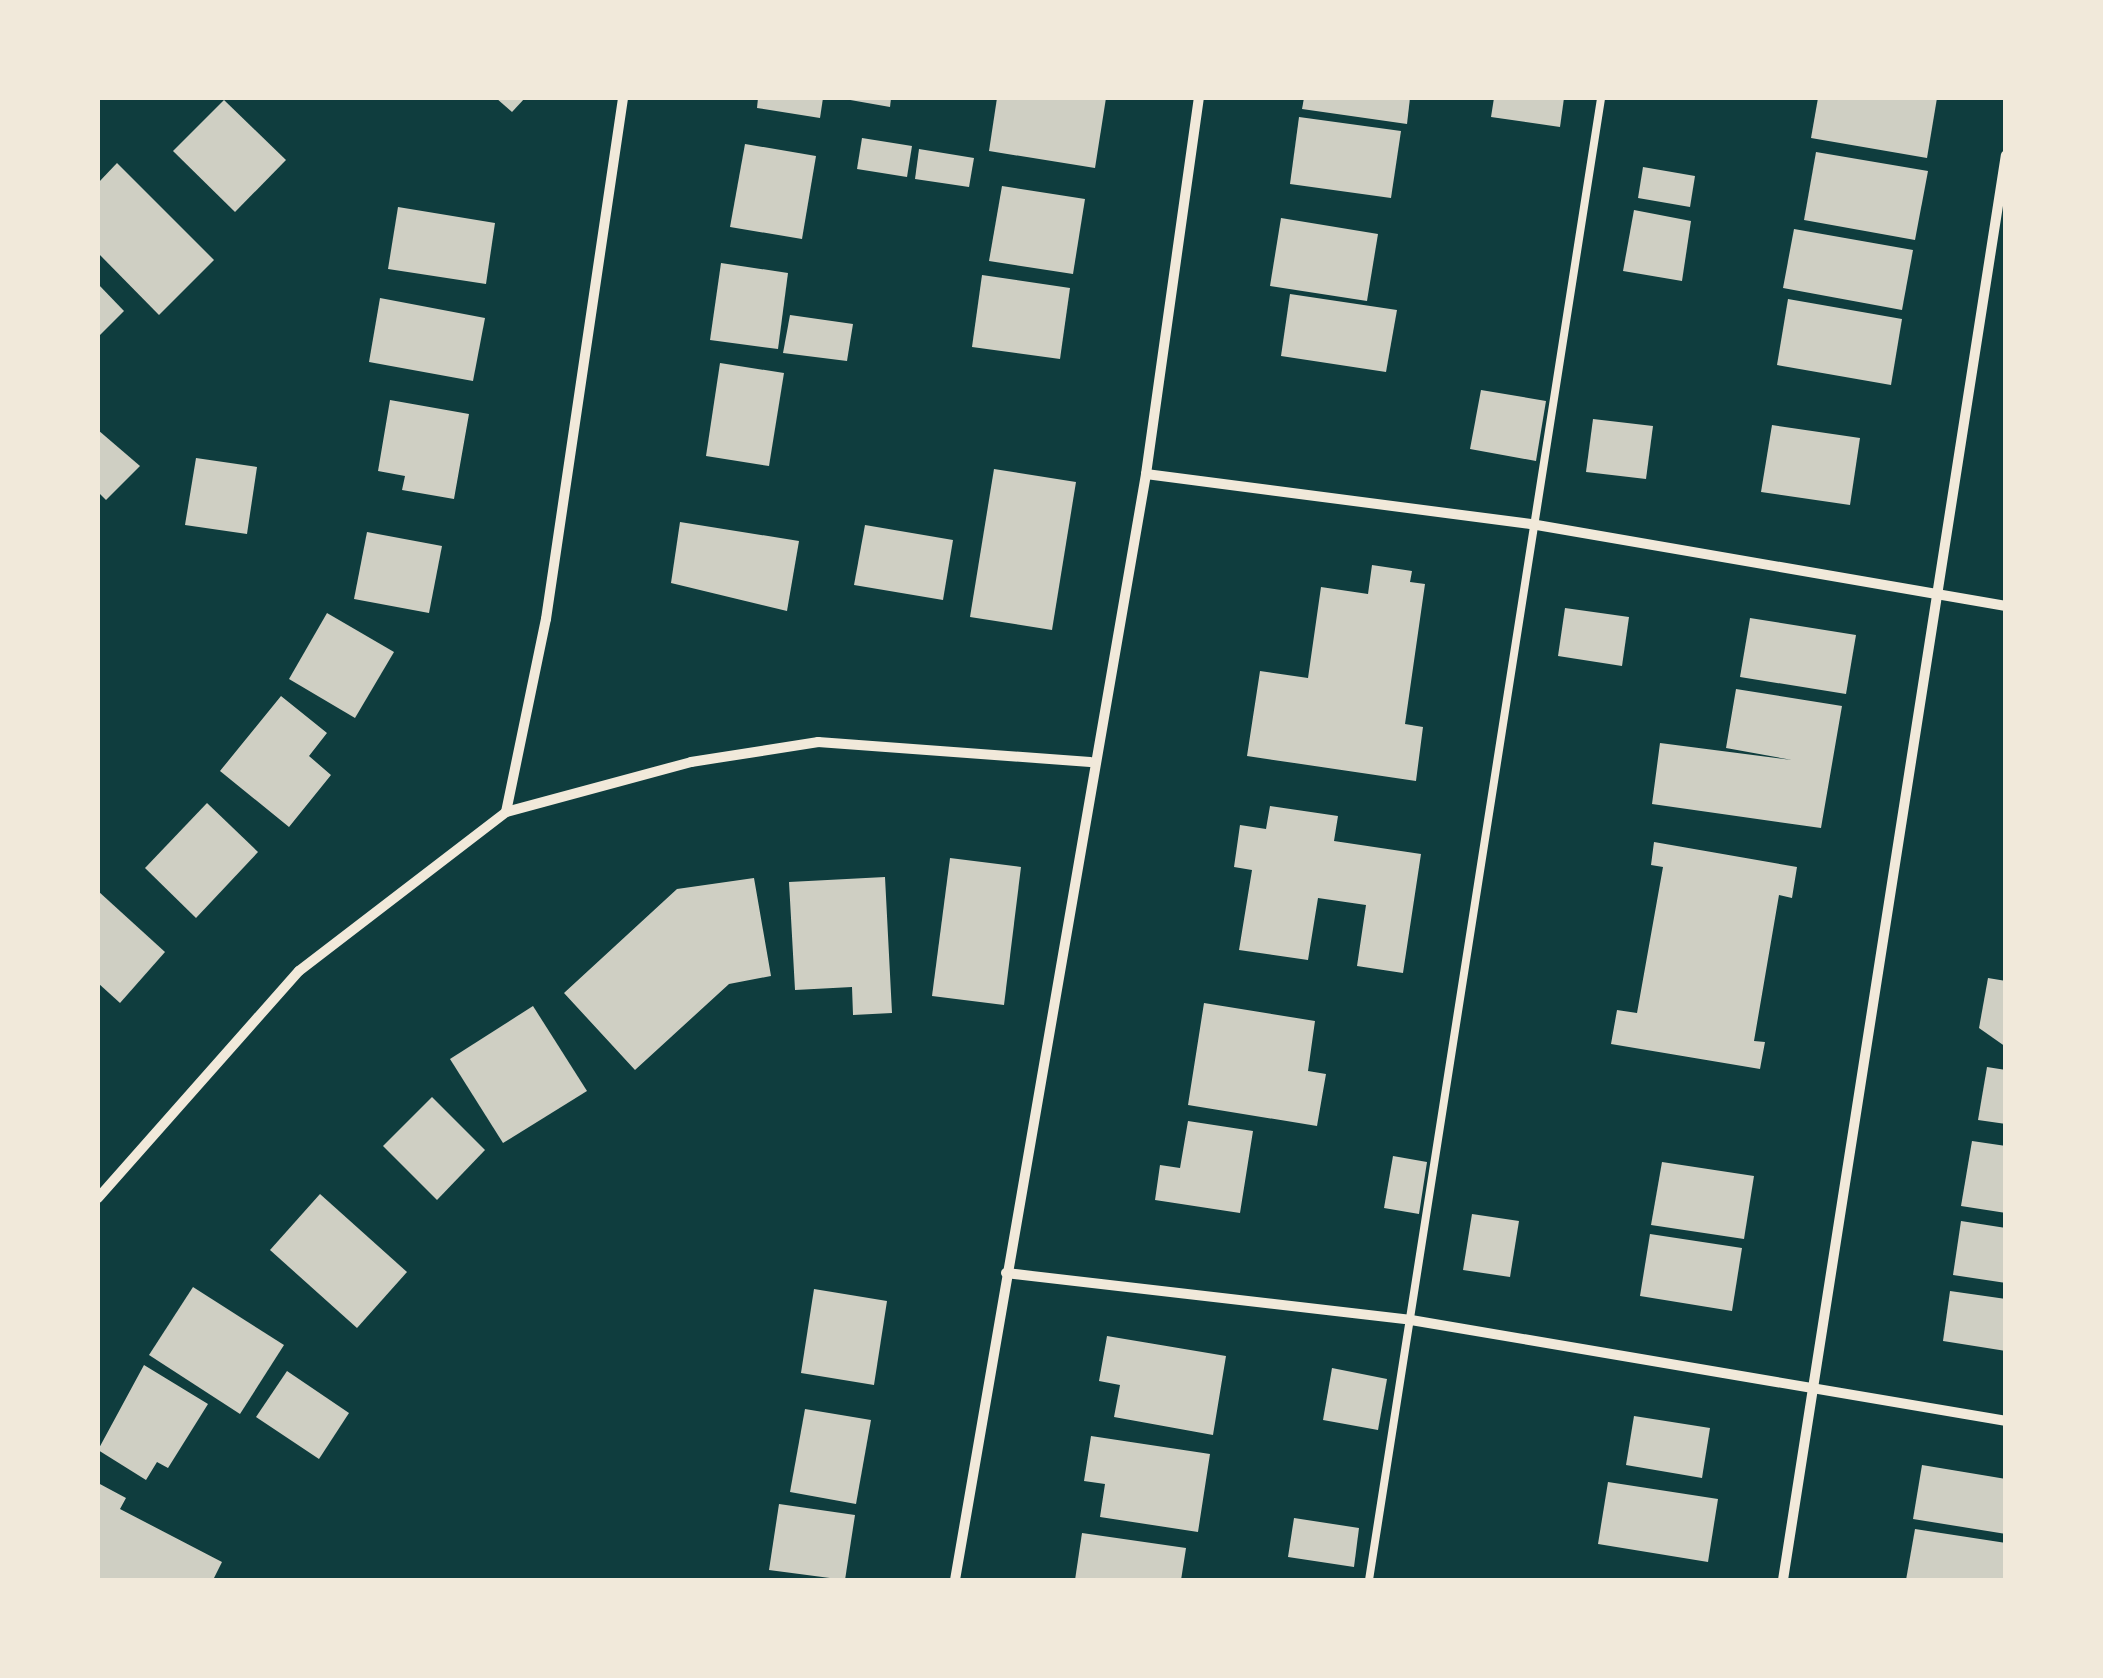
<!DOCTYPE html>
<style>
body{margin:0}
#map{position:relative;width:2103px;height:1678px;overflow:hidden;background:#0f3d3e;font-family:Figtree,sans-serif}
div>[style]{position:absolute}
.building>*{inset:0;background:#cfcfc3}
.service>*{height:8px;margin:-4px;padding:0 4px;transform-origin:4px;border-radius:4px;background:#f1e9da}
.minor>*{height:10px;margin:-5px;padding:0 5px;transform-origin:5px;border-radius:5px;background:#f1e9da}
span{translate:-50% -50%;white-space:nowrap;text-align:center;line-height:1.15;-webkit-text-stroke:9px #f1e9da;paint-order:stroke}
.frame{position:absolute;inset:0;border:100px solid #f1e9da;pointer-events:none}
</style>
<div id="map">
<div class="building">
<i style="clip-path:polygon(496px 98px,525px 98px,512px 112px)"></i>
<i style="clip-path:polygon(758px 98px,823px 98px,820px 118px,757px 108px)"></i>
<i style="clip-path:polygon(839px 98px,891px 98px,890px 107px)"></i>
<i style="clip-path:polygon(997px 98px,1106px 98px,1095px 168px,989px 151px)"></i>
<i style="clip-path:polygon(1304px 98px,1410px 98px,1407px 124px,1302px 109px)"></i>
<i style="clip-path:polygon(1494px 98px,1564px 98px,1560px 127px,1491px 117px)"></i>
<i style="clip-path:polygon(1818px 98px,1937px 98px,1927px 158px,1811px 138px)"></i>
<i style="clip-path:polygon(224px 100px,286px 160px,235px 212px,173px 151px)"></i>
<i style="clip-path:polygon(1299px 117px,1401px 131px,1391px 198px,1290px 184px)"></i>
<i style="clip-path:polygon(862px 138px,912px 146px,907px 177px,857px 169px)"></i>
<i style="clip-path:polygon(745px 144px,816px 156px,802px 239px,730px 227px)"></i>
<i style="clip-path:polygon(919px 149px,974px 158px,969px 187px,915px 179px)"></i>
<i style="clip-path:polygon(1816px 152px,1928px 171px,1915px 240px,1804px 220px)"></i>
<i style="clip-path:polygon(117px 163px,214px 260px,159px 315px,98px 253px,98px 183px)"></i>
<i style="clip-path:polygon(1643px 167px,1695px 176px,1690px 207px,1638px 198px)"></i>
<i style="clip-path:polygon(1002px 186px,1085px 199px,1073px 274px,989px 261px)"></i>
<i style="clip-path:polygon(398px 207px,495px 223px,486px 284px,388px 269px)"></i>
<i style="clip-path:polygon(1634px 210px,1691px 221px,1682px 281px,1623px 271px)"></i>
<i style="clip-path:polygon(1281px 218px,1378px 234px,1367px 301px,1270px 286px)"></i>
<i style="clip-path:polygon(1794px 229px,1913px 250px,1902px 310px,1783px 288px)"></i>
<i style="clip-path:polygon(721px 263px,788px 273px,778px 349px,710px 340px)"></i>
<i style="clip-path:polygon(982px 275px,1070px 288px,1060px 359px,972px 347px)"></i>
<i style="clip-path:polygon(98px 284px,124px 311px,98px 337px)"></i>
<i style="clip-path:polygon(1290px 294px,1397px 310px,1386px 372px,1281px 356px)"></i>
<i style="clip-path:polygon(380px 298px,485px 318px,473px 381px,369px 362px)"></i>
<i style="clip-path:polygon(1788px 299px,1902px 319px,1891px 385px,1777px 365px)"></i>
<i style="clip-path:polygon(790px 315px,853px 324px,847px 361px,783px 353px)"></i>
<i style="clip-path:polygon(720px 363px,784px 373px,769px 466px,706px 456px)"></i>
<i style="clip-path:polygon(1481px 390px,1546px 401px,1536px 461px,1470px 449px)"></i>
<i style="clip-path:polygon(390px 400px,469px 414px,454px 499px,402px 490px,405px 476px,378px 471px)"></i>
<i style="clip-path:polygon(1593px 419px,1653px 426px,1646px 479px,1586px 472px)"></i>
<i style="clip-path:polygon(1772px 425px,1860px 438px,1850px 505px,1761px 492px)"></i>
<i style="clip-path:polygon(98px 430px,140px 466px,106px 500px,98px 492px)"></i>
<i style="clip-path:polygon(196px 458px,257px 467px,247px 534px,185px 525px)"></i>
<i style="clip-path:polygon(994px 469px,1076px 482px,1052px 630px,970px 617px)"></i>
<i style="clip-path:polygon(680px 522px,799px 541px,787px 611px,671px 583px)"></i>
<i style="clip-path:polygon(865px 525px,953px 540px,943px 600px,854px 585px)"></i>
<i style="clip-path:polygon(367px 532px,442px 546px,429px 613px,354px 599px)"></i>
<i style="clip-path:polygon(1372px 565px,1412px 571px,1410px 582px,1425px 584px,1405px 724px,1423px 727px,1416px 781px,1247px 756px,1260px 671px,1308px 678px,1321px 587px,1368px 594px)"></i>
<i style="clip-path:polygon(1565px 608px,1629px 617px,1622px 666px,1558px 656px)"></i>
<i style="clip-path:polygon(327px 613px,394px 652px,355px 718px,289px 679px)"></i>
<i style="clip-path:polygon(1750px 618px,1856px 635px,1846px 694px,1740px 677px)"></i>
<i style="clip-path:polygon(1736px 689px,1842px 706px,1821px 828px,1652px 804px,1660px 743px,1792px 760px,1726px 748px)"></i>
<i style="clip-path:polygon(281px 696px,327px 733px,309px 756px,331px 775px,289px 827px,220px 771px)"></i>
<i style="clip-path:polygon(207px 803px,258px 852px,196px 918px,145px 868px)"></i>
<i style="clip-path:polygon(1270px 806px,1338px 816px,1334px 841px,1421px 854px,1403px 973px,1357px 966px,1366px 905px,1318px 898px,1308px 960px,1239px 950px,1252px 870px,1234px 867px,1240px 825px,1266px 829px)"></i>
<i style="clip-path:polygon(1654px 842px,1797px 867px,1792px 898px,1779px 895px,1754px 1041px,1765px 1042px,1760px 1069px,1611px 1044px,1617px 1010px,1637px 1013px,1663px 867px,1651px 865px)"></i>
<i style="clip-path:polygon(950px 858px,1021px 867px,1004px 1005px,932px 996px)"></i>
<i style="clip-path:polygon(885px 877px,892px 1013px,853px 1015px,852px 987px,795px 990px,789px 882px)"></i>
<i style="clip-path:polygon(754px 878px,771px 976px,729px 984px,635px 1070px,564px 993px,677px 889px)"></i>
<i style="clip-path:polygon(98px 891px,165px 952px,120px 1003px,98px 983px)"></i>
<i style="clip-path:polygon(1988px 978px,2006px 981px,2006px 1047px,1979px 1028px)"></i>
<i style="clip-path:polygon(1204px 1003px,1315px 1021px,1308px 1071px,1326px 1074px,1317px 1126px,1188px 1105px)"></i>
<i style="clip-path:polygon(533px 1006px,587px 1091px,503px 1143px,450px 1059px)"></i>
<i style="clip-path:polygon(1987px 1067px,2006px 1070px,2006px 1124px,1978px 1120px)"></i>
<i style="clip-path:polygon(432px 1097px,485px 1150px,437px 1200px,383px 1146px)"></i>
<i style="clip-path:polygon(1188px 1121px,1253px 1131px,1240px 1213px,1155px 1200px,1160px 1165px,1180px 1168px)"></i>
<i style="clip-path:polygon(1972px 1141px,2006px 1146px,2006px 1213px,1961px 1206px)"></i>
<i style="clip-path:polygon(1393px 1156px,1427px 1162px,1419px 1214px,1384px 1208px)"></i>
<i style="clip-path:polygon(1662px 1162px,1754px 1176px,1744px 1239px,1651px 1225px)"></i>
<i style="clip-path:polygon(320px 1194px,407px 1272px,357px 1328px,270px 1250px)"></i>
<i style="clip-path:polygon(1472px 1214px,1519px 1221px,1510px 1277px,1463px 1270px)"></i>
<i style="clip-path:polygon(1961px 1221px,2006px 1228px,2006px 1283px,1953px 1275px)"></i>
<i style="clip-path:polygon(1650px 1234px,1742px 1248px,1732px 1311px,1640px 1296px)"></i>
<i style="clip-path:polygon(193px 1287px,284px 1345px,240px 1414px,149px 1355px)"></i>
<i style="clip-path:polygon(814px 1289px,887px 1301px,874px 1385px,801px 1373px)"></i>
<i style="clip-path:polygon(1950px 1291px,2006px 1299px,2006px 1351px,1943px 1341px)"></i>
<i style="clip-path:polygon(1107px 1336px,1226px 1356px,1213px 1435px,1114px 1417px,1120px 1385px,1099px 1381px)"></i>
<i style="clip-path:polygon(144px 1365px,208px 1404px,168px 1468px,157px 1462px,146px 1480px,98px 1450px)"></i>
<i style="clip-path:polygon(1332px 1368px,1387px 1379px,1378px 1430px,1323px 1420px)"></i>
<i style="clip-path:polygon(287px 1371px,349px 1413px,319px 1459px,256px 1417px)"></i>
<i style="clip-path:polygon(805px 1409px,871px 1420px,856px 1504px,790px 1492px)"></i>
<i style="clip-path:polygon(1634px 1416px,1710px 1428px,1702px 1478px,1626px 1465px)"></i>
<i style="clip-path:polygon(1091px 1436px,1210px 1454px,1198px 1532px,1100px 1517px,1105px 1484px,1084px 1481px)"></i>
<i style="clip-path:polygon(1922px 1465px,2006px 1479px,2006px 1534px,1913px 1519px)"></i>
<i style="clip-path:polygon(1608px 1482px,1718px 1499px,1708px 1562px,1598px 1544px)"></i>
<i style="clip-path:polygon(98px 1483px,126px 1498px,120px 1509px,222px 1562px,213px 1580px,98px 1580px)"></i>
<i style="clip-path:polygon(779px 1504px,855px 1515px,845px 1580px,769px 1570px)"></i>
<i style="clip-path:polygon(1294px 1518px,1359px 1528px,1354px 1567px,1288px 1557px)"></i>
<i style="clip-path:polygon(1915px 1529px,2006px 1543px,2006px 1580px,1906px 1580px)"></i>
<i style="clip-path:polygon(1082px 1533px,1186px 1548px,1181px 1580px,1075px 1580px)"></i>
</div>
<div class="service">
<i style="left:1369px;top:1580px;width:1500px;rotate:-81.1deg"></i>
</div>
<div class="minor">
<i style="left:1146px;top:474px;width:388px;rotate:7.4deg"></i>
<i style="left:1531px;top:524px;width:482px;rotate:9.8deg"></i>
<i style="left:506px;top:812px;width:197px;rotate:-78.3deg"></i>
<i style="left:546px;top:619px;width:527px;rotate:-81.59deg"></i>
<i style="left:98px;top:1198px;width:303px;rotate:-48.5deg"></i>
<i style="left:299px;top:971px;width:261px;rotate:-37.5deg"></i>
<i style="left:506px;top:812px;width:192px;rotate:-15.1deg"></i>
<i style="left:691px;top:762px;width:129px;rotate:-8.9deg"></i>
<i style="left:818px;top:742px;width:273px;rotate:4.2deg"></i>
<i style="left:1006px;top:1273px;width:408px;rotate:6.6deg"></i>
<i style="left:1411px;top:1320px;width:604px;rotate:9.63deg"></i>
<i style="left:955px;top:1580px;width:1122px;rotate:-80.2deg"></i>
<i style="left:1146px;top:474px;width:380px;rotate:-82deg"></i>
<i style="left:1783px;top:1580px;width:1442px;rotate:-81.11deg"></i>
</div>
<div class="frame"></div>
</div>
